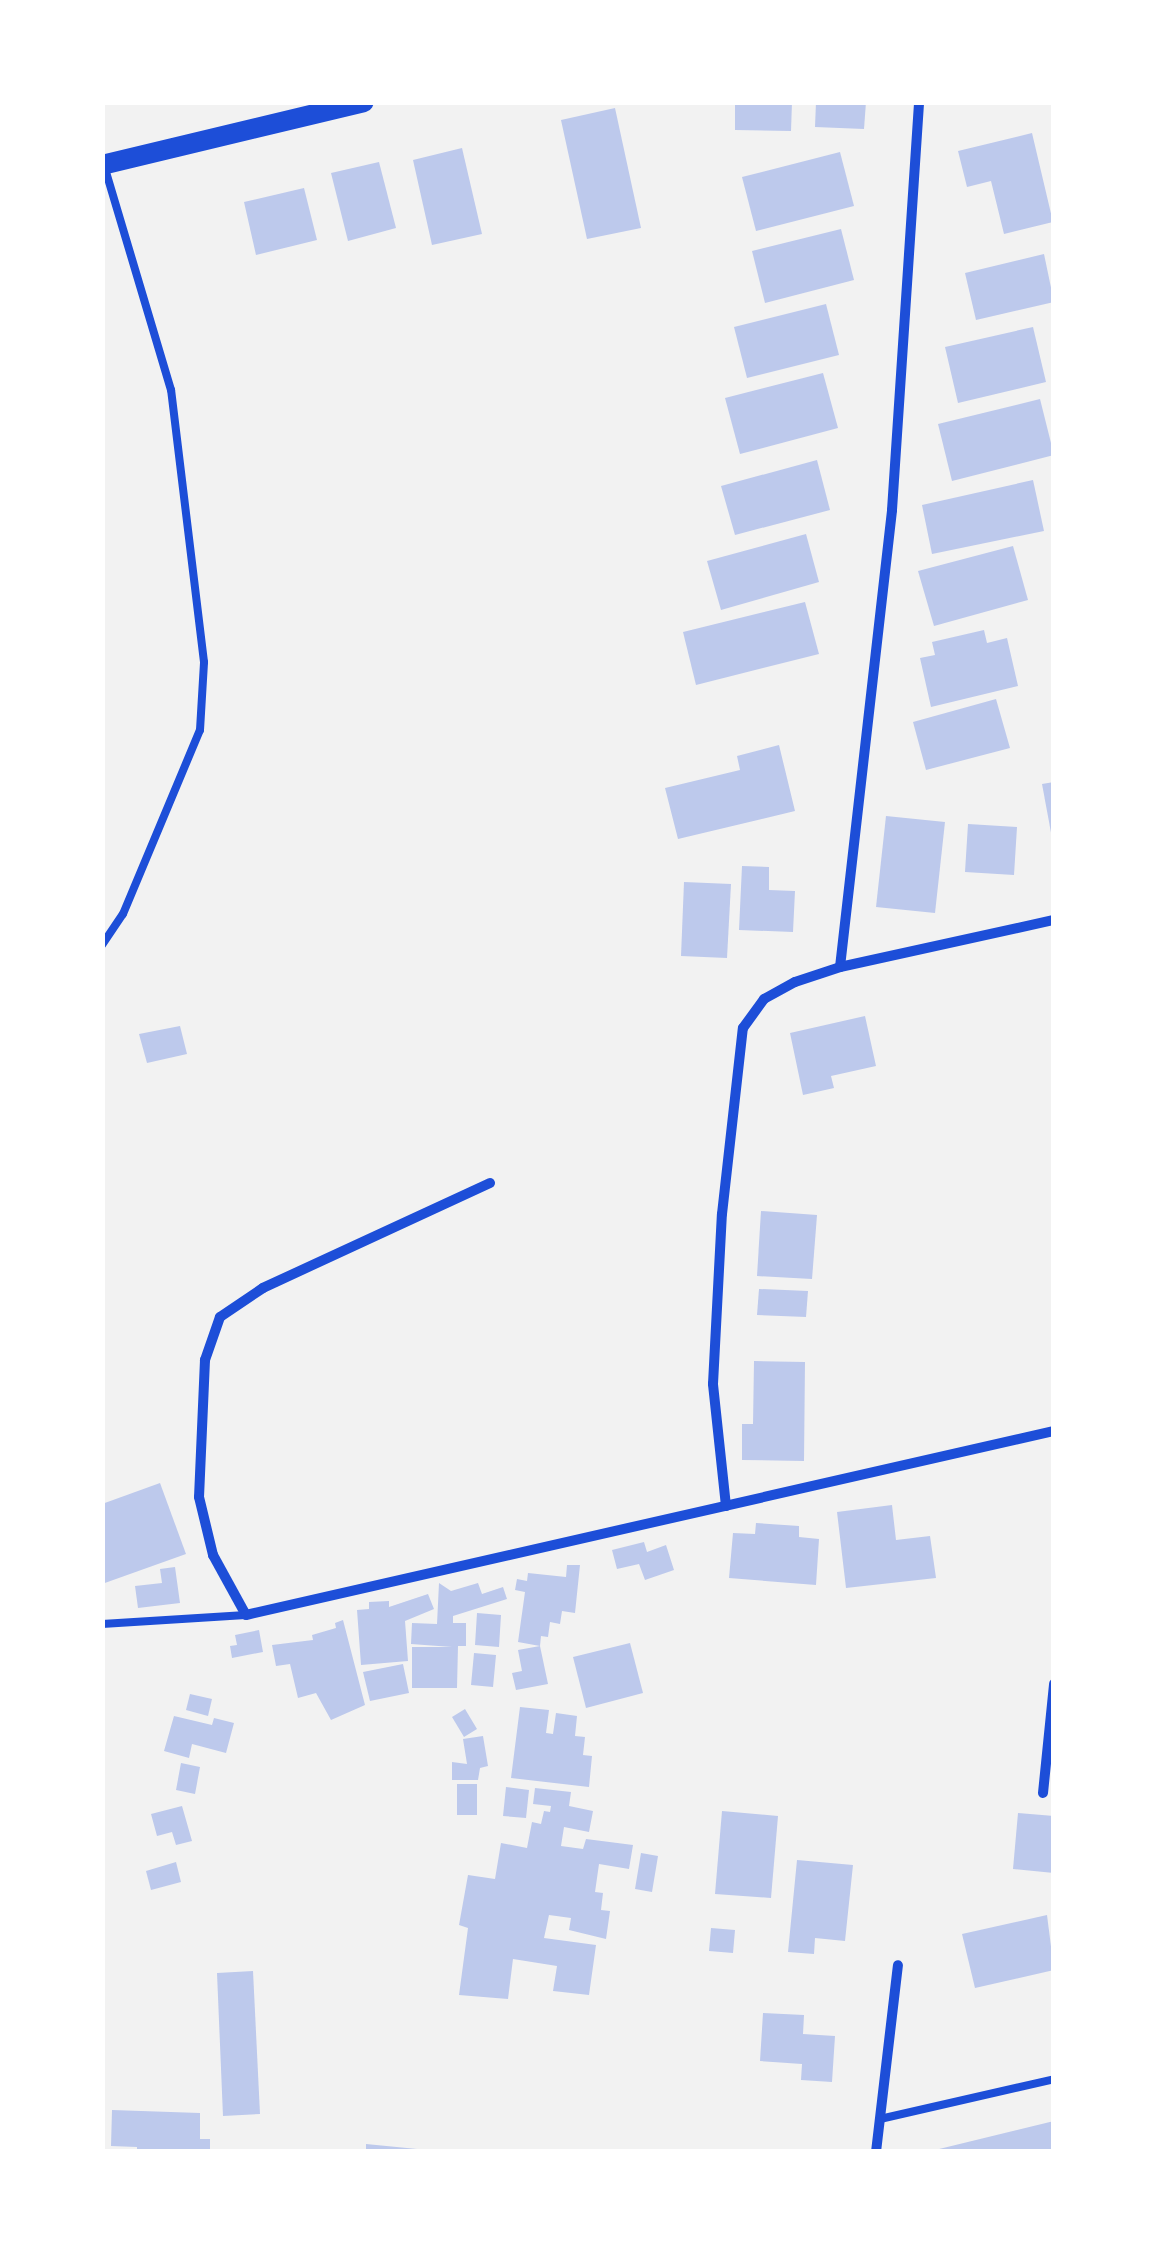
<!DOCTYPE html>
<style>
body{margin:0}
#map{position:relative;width:1156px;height:2254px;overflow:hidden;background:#f2f2f2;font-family:"Work Sans",sans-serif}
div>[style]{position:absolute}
.building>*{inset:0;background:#bdc9ec}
.service>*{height:8px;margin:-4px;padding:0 4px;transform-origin:4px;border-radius:4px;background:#1d4ed8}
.minor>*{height:10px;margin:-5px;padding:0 5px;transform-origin:5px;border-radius:5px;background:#1d4ed8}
.secondary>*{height:20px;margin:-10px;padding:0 10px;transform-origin:10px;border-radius:10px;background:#1d4ed8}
span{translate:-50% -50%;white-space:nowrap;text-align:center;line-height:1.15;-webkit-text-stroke:8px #fff;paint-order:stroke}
.frame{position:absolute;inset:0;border:105px solid #fff;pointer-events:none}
</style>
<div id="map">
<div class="building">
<i style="clip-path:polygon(735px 102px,792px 102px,791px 131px,735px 130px)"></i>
<i style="clip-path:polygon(816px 102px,866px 102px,864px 129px,815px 127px)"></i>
<i style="clip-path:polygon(615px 108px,641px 228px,587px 239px,561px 120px)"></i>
<i style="clip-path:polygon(1032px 133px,1053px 222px,1004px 234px,991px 181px,967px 187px,958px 151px)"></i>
<i style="clip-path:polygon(462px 148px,482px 234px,432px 245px,413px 160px)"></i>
<i style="clip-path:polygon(840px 152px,854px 206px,756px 231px,742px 177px)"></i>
<i style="clip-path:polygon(379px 162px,396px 228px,348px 241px,331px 173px)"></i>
<i style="clip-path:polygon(304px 188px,317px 240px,256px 255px,244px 202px)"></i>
<i style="clip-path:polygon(841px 229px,854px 280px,765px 303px,752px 251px)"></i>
<i style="clip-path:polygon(1044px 254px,1054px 302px,976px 320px,965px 273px)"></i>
<i style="clip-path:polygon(826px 304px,839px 355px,747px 378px,734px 327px)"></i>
<i style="clip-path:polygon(1033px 327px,1046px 382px,958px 403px,945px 347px)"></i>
<i style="clip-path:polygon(823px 373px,838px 428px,740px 454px,725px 398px)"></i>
<i style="clip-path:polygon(1040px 399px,1054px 455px,952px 481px,938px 424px)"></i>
<i style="clip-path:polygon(817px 460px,830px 510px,735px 535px,721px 486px)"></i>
<i style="clip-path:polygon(1033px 480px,1044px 531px,932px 554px,922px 505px)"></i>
<i style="clip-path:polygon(806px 534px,819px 582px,721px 610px,707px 561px)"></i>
<i style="clip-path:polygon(1013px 546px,1028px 600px,934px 626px,918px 571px)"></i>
<i style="clip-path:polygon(805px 602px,819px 654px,696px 685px,683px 632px)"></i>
<i style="clip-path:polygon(984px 630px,987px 643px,1007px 638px,1018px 686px,931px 707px,920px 658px,935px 655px,932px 642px)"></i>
<i style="clip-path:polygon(996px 699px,1010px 748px,926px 770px,913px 722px)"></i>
<i style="clip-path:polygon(779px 745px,795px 811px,678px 839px,665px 788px,740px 770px,737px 756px)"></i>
<i style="clip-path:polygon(1054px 782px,1054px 838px,1052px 838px,1042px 784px)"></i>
<i style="clip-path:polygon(886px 816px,945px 822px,935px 913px,876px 907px)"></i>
<i style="clip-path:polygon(968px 824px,1017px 827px,1014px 875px,965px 872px)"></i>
<i style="clip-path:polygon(742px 866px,769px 867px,769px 890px,795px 891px,793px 932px,739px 930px)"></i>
<i style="clip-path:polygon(684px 882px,731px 884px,727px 958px,681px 956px)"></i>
<i style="clip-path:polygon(865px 1016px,876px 1066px,831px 1076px,834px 1088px,803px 1095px,790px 1033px)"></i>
<i style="clip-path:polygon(180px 1026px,187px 1054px,147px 1063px,139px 1034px)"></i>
<i style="clip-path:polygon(761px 1211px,817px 1215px,812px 1279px,757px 1276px)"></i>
<i style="clip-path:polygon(759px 1289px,808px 1291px,806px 1317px,757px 1315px)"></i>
<i style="clip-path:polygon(754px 1361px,805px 1362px,804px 1461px,742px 1460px,742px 1424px,753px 1424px)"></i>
<i style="clip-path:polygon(160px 1483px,186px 1554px,102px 1584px,102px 1504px)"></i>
<i style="clip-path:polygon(892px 1505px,896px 1540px,930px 1536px,936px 1578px,846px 1588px,837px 1512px)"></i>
<i style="clip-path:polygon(756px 1523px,799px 1526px,799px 1537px,819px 1539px,816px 1585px,729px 1578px,733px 1533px,755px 1534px)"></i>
<i style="clip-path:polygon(644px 1542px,647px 1552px,666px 1545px,674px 1570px,645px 1580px,639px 1564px,617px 1569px,612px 1550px)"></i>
<i style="clip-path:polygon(567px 1565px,580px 1565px,575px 1613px,562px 1611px,560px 1624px,550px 1622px,548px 1637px,541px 1636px,540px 1646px,518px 1642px,525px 1592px,515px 1590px,517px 1579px,527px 1581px,528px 1573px,566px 1577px)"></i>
<i style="clip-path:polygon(175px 1567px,180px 1603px,138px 1608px,135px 1586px,162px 1583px,160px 1569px)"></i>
<i style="clip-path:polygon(439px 1583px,451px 1591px,478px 1583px,482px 1594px,503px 1587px,507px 1599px,453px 1616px,453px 1623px,466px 1623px,466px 1646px,458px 1646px,457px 1688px,412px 1688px,412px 1647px,452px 1647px,411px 1644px,412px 1623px,437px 1624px)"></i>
<i style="clip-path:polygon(428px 1594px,434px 1609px,405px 1621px,408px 1661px,361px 1665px,357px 1610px,369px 1609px,369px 1602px,389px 1601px,389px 1607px)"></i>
<i style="clip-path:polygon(477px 1613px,501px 1615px,499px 1647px,475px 1645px)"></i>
<i style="clip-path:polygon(343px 1620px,365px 1705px,331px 1720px,316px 1693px,298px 1698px,290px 1664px,276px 1666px,272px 1645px,313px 1640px,312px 1635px,336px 1628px,335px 1623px)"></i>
<i style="clip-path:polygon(259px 1630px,263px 1652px,232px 1658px,230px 1646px,237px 1645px,235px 1635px)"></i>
<i style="clip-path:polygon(630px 1643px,643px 1693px,586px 1708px,573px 1657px)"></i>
<i style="clip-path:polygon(540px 1646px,548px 1684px,516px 1690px,512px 1673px,522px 1671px,518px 1650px)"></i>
<i style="clip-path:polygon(474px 1653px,496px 1655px,493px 1687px,471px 1685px)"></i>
<i style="clip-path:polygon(403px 1664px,409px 1693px,370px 1701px,363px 1672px)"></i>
<i style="clip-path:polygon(190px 1694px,212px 1699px,208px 1716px,186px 1710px)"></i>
<i style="clip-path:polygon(520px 1707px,549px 1710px,546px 1733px,553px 1734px,556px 1713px,577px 1716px,575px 1736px,585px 1737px,583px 1755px,592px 1756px,589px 1787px,511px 1778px)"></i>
<i style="clip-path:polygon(465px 1709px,477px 1729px,464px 1737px,452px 1717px)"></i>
<i style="clip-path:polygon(174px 1716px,212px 1725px,214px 1718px,234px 1723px,226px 1753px,192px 1744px,189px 1758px,164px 1751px)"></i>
<i style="clip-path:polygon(483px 1736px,488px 1766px,480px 1768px,478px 1780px,452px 1780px,452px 1762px,467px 1764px,463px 1739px)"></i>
<i style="clip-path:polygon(181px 1763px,200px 1767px,195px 1794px,176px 1790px)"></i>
<i style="clip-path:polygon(457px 1784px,477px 1784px,477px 1815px,457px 1815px)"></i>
<i style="clip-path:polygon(506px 1787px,529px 1790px,526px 1818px,503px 1816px)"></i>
<i style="clip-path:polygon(535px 1788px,571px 1792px,569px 1806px,593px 1811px,589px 1832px,564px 1827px,561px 1846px,583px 1849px,586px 1839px,633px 1845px,629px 1869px,599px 1864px,595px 1892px,603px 1893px,601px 1910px,610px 1911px,606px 1939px,569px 1930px,571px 1918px,549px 1915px,544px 1938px,596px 1945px,589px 1995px,553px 1991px,557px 1966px,513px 1959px,508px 1999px,459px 1995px,468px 1928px,459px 1925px,468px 1875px,495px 1879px,501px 1843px,527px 1848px,532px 1822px,541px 1824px,544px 1811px,550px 1812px,551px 1806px,533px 1804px)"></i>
<i style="clip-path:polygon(182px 1806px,192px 1841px,176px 1845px,172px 1832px,157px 1836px,151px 1814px)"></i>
<i style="clip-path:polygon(722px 1811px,778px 1816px,771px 1898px,715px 1894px)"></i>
<i style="clip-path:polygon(1018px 1813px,1054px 1816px,1054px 1873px,1013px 1869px)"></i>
<i style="clip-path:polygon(641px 1853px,658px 1856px,652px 1892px,635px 1889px)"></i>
<i style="clip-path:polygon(797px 1860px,853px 1865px,845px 1941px,815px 1938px,814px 1954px,788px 1952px)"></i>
<i style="clip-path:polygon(176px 1862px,181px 1882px,151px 1890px,146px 1871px)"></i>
<i style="clip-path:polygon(1047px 1915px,1054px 1970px,975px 1988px,962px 1934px)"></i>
<i style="clip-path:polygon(711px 1928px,735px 1930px,733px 1953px,709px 1951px)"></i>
<i style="clip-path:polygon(253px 1971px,260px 2114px,223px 2116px,217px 1973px)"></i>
<i style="clip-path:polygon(763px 2013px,804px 2015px,803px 2034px,835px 2036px,832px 2082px,801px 2080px,802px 2064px,760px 2061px)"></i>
<i style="clip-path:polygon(112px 2110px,200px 2113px,200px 2139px,210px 2139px,210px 2152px,137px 2152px,137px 2147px,111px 2146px)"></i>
<i style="clip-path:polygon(1054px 2121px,1054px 2152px,935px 2152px,935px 2150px)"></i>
<i style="clip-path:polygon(366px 2144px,417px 2149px,417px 2152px,366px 2152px)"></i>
</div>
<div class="service">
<i style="left:102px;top:945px;width:37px;rotate:-56deg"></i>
<i style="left:123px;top:914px;width:199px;rotate:-67.3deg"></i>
<i style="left:200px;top:730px;width:68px;rotate:-86.6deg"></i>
<i style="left:204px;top:662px;width:274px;rotate:-96.9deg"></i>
<i style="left:171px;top:390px;width:232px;rotate:-106.6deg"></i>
<i style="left:102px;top:1624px;width:144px;rotate:-3.6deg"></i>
<i style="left:880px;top:2119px;width:179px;rotate:-12.9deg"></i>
</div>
<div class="minor">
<i style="left:840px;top:967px;width:460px;rotate:-83.5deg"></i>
<i style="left:892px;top:510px;width:409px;rotate:-86.2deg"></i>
<i style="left:490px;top:1183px;width:250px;rotate:155.2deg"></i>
<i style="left:263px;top:1288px;width:52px;rotate:146deg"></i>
<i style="left:220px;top:1317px;width:46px;rotate:109.2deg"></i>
<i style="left:205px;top:1360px;width:137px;rotate:92.5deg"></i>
<i style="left:199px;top:1497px;width:60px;rotate:76.4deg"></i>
<i style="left:213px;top:1555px;width:68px;rotate:61.2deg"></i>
<i style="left:246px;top:1615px;width:829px;rotate:-12.83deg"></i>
<i style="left:726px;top:1506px;width:123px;rotate:-96.1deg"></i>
<i style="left:713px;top:1384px;width:170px;rotate:-87deg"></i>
<i style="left:722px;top:1214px;width:187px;rotate:-83.6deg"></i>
<i style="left:743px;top:1028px;width:36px;rotate:-54deg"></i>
<i style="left:764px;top:999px;width:35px;rotate:-29deg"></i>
<i style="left:795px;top:982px;width:47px;rotate:-18.4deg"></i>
<i style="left:840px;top:967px;width:219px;rotate:-12.4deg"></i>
<i style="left:1043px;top:1793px;width:110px;rotate:-84.2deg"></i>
<i style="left:876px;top:2152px;width:188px;rotate:-83.3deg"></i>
</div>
<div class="secondary">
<i style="left:102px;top:165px;width:269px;rotate:-13.5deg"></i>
</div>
<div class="frame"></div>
</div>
